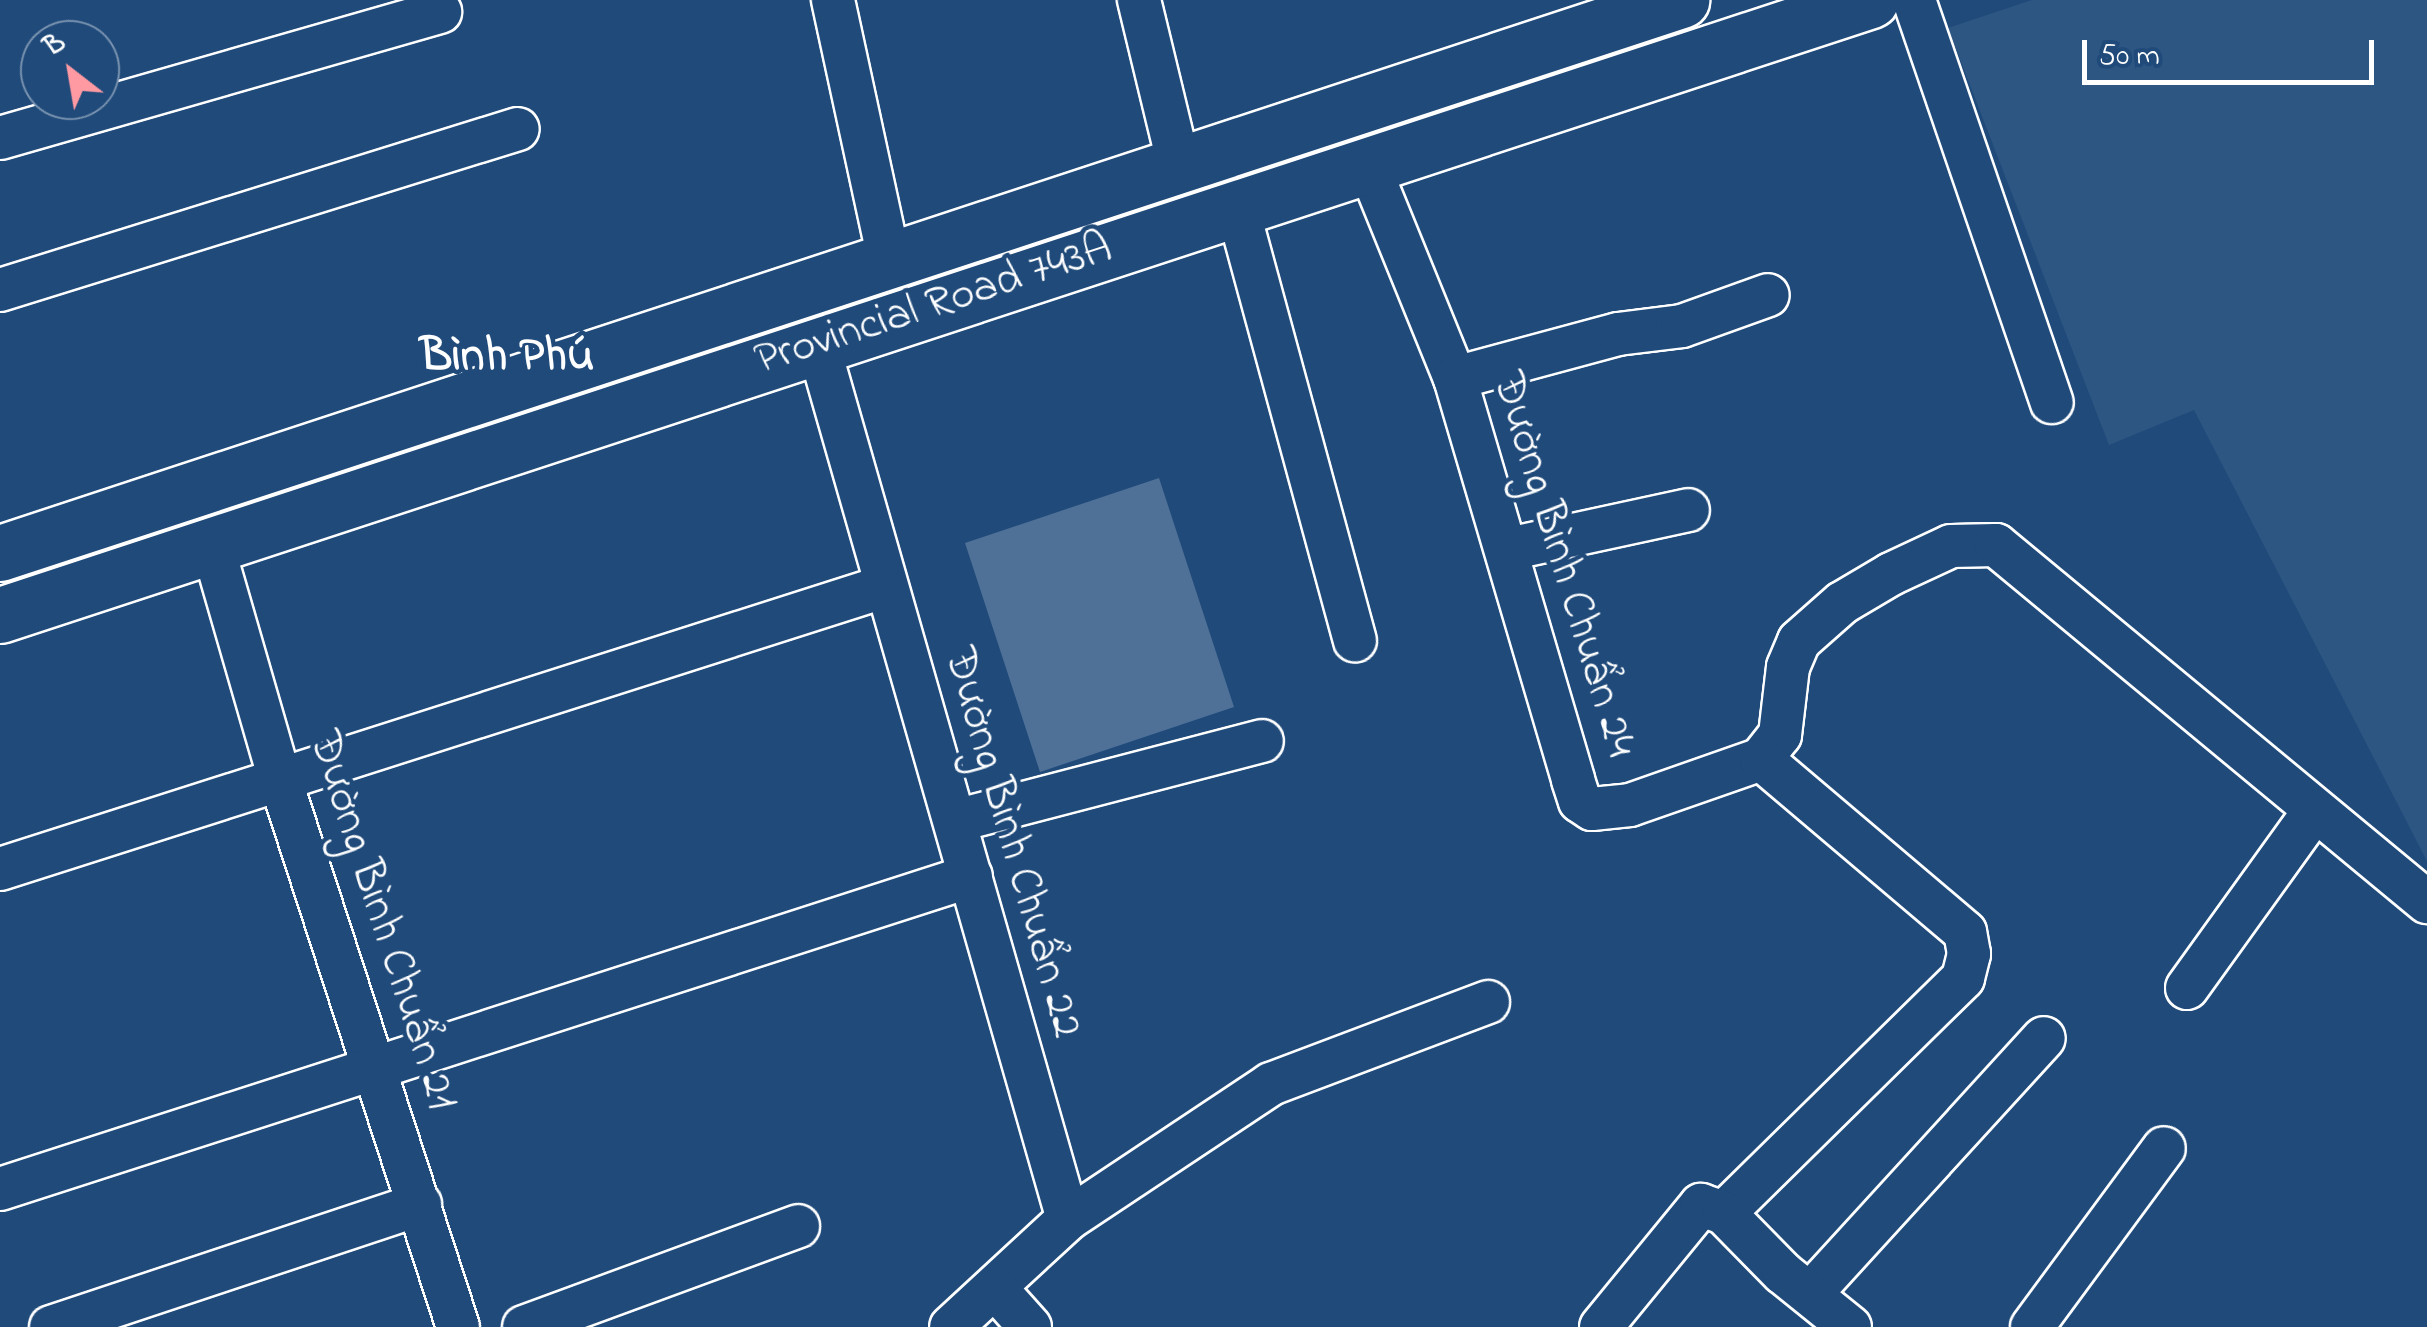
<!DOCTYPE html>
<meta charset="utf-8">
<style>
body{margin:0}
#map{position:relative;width:2427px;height:1327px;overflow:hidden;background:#1f4a7a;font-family:"Indie Flower",sans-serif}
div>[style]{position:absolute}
.built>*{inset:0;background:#2e5683}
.building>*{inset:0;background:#507197}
.roads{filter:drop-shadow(2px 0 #fff) drop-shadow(-2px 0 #fff) drop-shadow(0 2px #fff) drop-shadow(0 -2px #fff)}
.minor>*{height:42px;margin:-21px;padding:0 21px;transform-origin:21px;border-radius:21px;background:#1f4a7a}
.major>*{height:55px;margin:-27.5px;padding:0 27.5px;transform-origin:27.5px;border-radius:27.5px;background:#1f4a7a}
span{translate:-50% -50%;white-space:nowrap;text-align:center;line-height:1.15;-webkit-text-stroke:9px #1f4a7a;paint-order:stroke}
.street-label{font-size:45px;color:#fff}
.neighbourhood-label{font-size:48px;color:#fff;font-weight:700}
.north{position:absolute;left:20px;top:20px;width:100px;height:100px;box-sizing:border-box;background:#1f4a7a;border:2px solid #7992af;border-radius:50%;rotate:329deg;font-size:28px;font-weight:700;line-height:40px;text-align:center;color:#fff}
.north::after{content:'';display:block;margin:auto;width:35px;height:45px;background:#ff9aa2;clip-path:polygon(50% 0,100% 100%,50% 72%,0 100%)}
.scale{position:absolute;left:2082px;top:40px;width:292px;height:45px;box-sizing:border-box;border:5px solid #fff;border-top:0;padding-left:12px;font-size:30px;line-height:35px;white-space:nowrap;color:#fff;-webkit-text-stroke:8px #1f4a7a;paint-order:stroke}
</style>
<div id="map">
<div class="built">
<i style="clip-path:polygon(2032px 0,2427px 0,2427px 861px,2194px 410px,2109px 445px,1948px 28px)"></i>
</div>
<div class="building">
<i style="clip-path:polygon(1159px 478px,1234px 707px,1040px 772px,965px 543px)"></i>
</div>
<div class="roads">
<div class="minor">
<i style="left:833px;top:0;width:270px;rotate:77.8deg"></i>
<i style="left:1139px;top:0;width:175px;rotate:76.4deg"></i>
<i style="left:1914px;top:0;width:425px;rotate:71.1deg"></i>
<i style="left:0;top:138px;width:458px;rotate:-16deg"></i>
<i style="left:1370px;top:169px;width:226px;rotate:67.9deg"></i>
<i style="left:1455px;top:378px;width:419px;rotate:73.6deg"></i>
<i style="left:1573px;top:780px;width:22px;rotate:72deg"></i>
<i style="left:1580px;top:801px;width:14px;rotate:34deg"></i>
<i style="left:1592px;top:809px;width:38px;rotate:-6deg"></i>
<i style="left:1630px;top:805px;width:139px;rotate:-19.3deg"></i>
<i style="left:1761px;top:759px;width:31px;rotate:-52deg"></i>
<i style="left:1780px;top:735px;width:68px;rotate:-83.3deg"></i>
<i style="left:1788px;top:667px;width:28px;rotate:-67deg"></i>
<i style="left:1799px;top:641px;width:57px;rotate:-41.5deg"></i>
<i style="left:1842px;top:603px;width:57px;rotate:-30.6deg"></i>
<i style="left:1891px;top:574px;width:66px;rotate:-25deg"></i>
<i style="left:1951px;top:546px;width:45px;rotate:-1.3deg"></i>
<i style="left:1996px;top:545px;width:560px;rotate:39.64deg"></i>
<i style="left:1238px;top:210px;width:446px;rotate:74.8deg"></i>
<i style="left:0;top:290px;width:542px;rotate:-17.27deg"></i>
<i style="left:817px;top:341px;width:913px;rotate:74.05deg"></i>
<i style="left:1068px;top:1219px;width:159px;rotate:137.3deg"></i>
<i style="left:1455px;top:378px;width:169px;rotate:-15.1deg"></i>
<i style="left:1618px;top:334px;width:64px;rotate:-7.1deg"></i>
<i style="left:1682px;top:326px;width:91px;rotate:-19.8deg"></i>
<i style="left:212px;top:544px;width:241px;rotate:73.9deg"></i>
<i style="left:279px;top:776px;width:579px;rotate:72deg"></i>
<i style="left:1508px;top:549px;width:184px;rotate:-12.2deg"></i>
<i style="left:955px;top:821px;width:317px;rotate:-14.6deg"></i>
<i style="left:0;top:869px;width:927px;rotate:-17.71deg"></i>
<i style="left:2187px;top:988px;width:219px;rotate:-54.3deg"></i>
<i style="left:0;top:1189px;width:1020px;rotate:-17.87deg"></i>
<i style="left:1724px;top:1213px;width:335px;rotate:-44.5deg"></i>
<i style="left:1963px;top:978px;width:25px;rotate:-76deg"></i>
<i style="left:1969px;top:954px;width:22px;rotate:-100deg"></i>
<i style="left:1965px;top:932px;width:267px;rotate:-139.7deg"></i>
<i style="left:1068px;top:1219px;width:244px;rotate:-33.6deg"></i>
<i style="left:1271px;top:1084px;width:232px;rotate:-20.7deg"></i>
<i style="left:996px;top:1289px;width:51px;rotate:48.2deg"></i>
<i style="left:1811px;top:1293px;width:345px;rotate:-47.6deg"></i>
<i style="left:51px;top:1327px;width:389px;rotate:-18.4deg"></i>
<i style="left:524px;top:1327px;width:292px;rotate:-20.2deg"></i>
<i style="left:1601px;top:1327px;width:158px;rotate:-50.7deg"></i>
<i style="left:1701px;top:1205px;width:24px;rotate:19deg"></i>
<i style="left:1724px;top:1213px;width:84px;rotate:45.5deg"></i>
<i style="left:1783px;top:1273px;width:86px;rotate:38.9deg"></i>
<i style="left:2032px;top:1327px;width:222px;rotate:-53.6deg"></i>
</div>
<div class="major">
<i style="left:0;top:553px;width:1770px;rotate:-18.21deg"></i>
<i style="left:0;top:615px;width:1969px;rotate:-18.2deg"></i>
</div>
</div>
<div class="street-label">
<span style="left:934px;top:306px;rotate:-18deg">Provincial Road 743A</span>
<span style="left:1562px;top:565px;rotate:73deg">Đường Bình Chuẩn 24</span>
<span style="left:1011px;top:843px;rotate:74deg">Đường Bình Chuẩn 22</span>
<span style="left:381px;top:921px;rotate:72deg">Đường Bình Chuẩn 21</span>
</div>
<div class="neighbourhood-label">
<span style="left:507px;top:358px">Bình Phú</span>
</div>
<div class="north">B</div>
<div class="scale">50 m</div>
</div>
